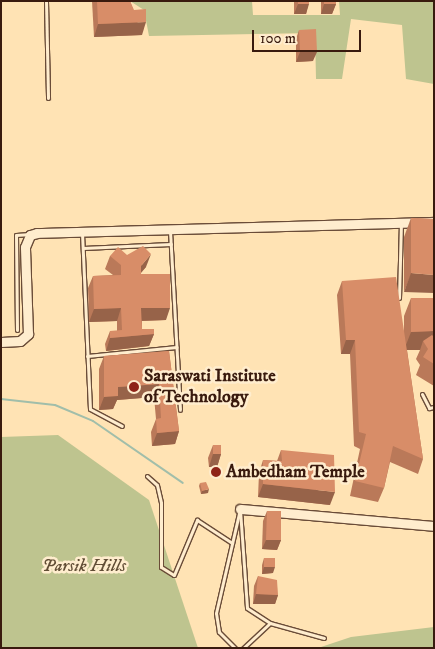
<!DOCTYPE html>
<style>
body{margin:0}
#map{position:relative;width:435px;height:649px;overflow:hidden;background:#ffe3b4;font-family:"IM FELL DW Pica",serif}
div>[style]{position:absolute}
.green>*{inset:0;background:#bec48f}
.stream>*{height:2px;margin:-1px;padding:0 1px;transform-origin:1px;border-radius:1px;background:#a1beaa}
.roads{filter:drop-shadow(1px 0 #6a4c38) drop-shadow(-1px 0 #6a4c38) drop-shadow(0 1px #6a4c38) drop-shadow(0 -1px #6a4c38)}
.service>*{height:3px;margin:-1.5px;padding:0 1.5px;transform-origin:1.5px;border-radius:1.5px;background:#ffedce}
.tertiary>*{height:9px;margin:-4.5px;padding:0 4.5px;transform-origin:4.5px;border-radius:4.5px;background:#ffedce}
.wall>*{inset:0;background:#ba7959}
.shaded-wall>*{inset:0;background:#976349}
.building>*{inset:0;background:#d88d68}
.dots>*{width:14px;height:14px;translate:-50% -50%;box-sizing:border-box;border:2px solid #ffedce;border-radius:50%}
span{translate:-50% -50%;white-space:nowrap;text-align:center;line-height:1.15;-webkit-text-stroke:5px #ffedce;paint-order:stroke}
.poi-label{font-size:18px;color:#391a0e;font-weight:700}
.left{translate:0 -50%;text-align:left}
.park-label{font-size:18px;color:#614d35;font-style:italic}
.frame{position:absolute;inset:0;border:2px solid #391a0e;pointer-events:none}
.scale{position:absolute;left:252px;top:30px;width:109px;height:22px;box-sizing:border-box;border:2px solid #391a0e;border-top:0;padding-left:6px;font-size:15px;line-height:18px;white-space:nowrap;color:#391a0e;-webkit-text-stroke:4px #ffedce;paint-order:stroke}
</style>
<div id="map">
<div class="green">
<i style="clip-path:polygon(130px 1px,252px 1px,253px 15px,340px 15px,339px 1px,434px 1px,434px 84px,406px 79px,402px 25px,351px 19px,342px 79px,316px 79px,315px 33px,149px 36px,144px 10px)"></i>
<i style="clip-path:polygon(58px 435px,149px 500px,198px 648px,1px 648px,1px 437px)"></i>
<i style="clip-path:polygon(434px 627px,434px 648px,318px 648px,351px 637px)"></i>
</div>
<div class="stream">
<i style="left:1px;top:399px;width:54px;rotate:6.3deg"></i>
<i style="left:55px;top:405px;width:41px;rotate:22.8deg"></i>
<i style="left:93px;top:421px;width:109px;rotate:34.6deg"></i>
</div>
<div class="roads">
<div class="service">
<i style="left:46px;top:1px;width:97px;rotate:88.8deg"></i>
<i style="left:170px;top:231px;width:179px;rotate:86.8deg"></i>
<i style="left:82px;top:233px;width:176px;rotate:87.4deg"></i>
<i style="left:90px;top:409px;width:36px;rotate:28deg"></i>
<i style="left:83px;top:248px;width:88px;rotate:-2.6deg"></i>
<i style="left:399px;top:298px;width:74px;rotate:-88.5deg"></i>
<i style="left:17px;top:330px;width:95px;rotate:-90.6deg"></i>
<i style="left:16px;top:235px;width:14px;rotate:-4deg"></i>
<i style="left:87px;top:356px;width:90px;rotate:-5.7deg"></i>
<i style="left:422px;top:394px;width:16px;rotate:63deg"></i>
<i style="left:429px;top:408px;width:5px;rotate:-11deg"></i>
<i style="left:147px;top:476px;width:13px;rotate:42deg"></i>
<i style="left:157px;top:485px;width:18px;rotate:77deg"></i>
<i style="left:161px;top:503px;width:64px;rotate:90deg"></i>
<i style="left:161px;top:567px;width:15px;rotate:32deg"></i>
<i style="left:174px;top:575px;width:60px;rotate:-67.3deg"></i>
<i style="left:197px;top:520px;width:42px;rotate:33.3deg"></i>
<i style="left:240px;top:510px;width:98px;rotate:85.9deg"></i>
<i style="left:247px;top:608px;width:27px;rotate:33deg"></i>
<i style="left:270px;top:623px;width:37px;rotate:137deg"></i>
<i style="left:270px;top:623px;width:56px;rotate:15.5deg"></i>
<i style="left:235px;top:648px;width:23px;rotate:-135deg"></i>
<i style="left:219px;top:632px;width:19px;rotate:-99deg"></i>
<i style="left:216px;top:613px;width:103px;rotate:-77deg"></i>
</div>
<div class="tertiary">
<i style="left:1px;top:342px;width:19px;rotate:-3deg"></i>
<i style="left:20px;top:341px;width:11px;rotate:-41deg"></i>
<i style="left:28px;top:334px;width:87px;rotate:-92deg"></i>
<i style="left:25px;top:247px;width:13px;rotate:-67deg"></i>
<i style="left:30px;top:235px;width:7px;rotate:-16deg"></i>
<i style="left:37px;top:233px;width:397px;rotate:-1.6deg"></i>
<i style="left:240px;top:509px;width:195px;rotate:5deg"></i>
</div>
</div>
<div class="wall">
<i style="clip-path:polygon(92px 1px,130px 1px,142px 35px,94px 37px)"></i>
<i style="clip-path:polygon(294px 1px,309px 1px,306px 14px,294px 14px)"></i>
<i style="clip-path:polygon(321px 1px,336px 1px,336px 4px,332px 14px,321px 14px)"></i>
<i style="clip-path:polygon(299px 30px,313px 61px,296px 62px,296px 39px)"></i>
<i style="clip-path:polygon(411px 218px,434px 219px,404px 292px,404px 237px)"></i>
<i style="clip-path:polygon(127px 255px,146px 267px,141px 273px,141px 274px,166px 320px,142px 321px,142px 329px,154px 334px,149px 346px,106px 351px,105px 344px,110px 331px,117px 331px,117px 321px,89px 322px,88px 288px,93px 276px,113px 275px,105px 269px,110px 256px)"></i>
<i style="clip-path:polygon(342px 281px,404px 332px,404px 316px,411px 298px,434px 298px,434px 386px,416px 375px,420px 365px,416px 359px,420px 350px,407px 350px,423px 459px,418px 474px,390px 462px,384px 488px,378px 502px,350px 496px,360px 449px,354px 446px,350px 354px,341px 354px,337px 295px)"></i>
<i style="clip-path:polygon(169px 351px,179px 431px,175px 444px,152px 446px,151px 432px,156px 419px,154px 397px,117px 400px,113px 409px,99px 410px,99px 369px,104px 356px)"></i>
<i style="clip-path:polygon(213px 445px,221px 454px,217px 467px,209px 467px,208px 458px)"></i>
<i style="clip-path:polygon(281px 450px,330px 505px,258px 497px,259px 473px,263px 460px,277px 461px)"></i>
<i style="clip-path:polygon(200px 483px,208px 493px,201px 494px,199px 486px)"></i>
<i style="clip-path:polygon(267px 511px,281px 540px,277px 550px,262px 549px,263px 521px)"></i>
<i style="clip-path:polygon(264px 558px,273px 573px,262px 574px,262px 565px)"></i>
<i style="clip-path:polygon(258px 576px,278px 595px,275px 604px,253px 604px,254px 586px)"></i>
</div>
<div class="shaded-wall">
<i style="clip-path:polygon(298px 4px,309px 4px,306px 14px,294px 14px)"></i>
<i style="clip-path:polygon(324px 4px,336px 4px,332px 14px,321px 14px)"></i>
<i style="clip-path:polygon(146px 22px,142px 35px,94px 37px,98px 24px)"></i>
<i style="clip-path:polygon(300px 52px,317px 52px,313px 61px,296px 62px)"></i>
<i style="clip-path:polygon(151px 254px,146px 267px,136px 278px,141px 266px)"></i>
<i style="clip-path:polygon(411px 273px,434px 275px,434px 293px,404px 292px)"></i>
<i style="clip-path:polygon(121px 308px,117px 321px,89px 322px,94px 309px)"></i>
<i style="clip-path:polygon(141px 308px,170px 308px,166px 320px,137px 321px)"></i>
<i style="clip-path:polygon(434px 331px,434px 349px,423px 341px,420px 350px,404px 350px,411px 332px)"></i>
<i style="clip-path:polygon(154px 334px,149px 346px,106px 351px,110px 338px)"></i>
<i style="clip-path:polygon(346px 340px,355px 340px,350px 354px,341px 354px)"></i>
<i style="clip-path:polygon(159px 384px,154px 397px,117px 400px,113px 409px,99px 410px,104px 397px,118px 387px)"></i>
<i style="clip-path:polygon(179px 431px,175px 444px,152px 446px,157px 433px)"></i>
<i style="clip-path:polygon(213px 454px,221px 454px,217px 467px,209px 467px)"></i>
<i style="clip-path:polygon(263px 484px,335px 492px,330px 505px,258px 497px)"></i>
<i style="clip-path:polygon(209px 489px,208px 493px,201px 494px,202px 491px)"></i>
<i style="clip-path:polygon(266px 540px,281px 540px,277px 550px,262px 549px)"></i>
<i style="clip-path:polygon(264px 567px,275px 567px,273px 573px,262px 574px)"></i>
<i style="clip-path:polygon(256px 594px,278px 595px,275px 604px,253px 604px)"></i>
</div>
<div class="building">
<i style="clip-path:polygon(97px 1px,130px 1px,134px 10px,146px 9px,146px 22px,98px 24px)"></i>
<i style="clip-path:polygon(298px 1px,309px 1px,309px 4px,298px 4px)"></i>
<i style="clip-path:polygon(324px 1px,336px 1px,336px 4px,324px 4px)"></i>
<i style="clip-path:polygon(316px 29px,317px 52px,300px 52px,299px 30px)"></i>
<i style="clip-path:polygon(411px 218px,434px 219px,434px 275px,411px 273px)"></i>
<i style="clip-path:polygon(143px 246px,151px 254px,141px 266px,141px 274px,170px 274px,170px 308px,141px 308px,142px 329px,154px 329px,154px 334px,110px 338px,110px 331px,122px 330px,121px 308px,94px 309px,93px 276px,121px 275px,121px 265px,110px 256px,118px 247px,127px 255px)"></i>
<i style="clip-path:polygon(396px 277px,423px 459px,393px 446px,384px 488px,355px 481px,366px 434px,359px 432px,355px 340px,346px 340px,342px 281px)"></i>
<i style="clip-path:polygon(411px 298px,434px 298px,434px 331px,411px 332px)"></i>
<i style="clip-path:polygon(432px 335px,434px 337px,434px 364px,423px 357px,428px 349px,423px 341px)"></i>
<i style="clip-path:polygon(169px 351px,179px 431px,157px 433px,156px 419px,161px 418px,159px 384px,118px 387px,118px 396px,104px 397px,104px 356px)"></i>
<i style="clip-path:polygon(213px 445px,221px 445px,221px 454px,213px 454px)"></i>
<i style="clip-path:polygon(281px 450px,334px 455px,335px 492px,263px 484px,263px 460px,282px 461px)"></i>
<i style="clip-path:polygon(206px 482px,209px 489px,202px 491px,200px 483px)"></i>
<i style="clip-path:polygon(267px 511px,281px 511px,281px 540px,266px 540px)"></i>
<i style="clip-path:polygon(264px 558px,275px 558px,275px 567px,264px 567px)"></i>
<i style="clip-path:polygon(258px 576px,277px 580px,278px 595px,256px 594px)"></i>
</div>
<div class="dots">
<i style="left:134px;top:387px;background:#8f2418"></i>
<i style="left:216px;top:472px;background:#8f2418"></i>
</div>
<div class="poi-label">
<span class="left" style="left:144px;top:387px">Saraswati Institute<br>of Technology</span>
<span class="left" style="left:226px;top:472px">Ambedham Temple</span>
</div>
<div class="park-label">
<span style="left:84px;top:566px">Parsik Hills</span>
</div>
<div class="frame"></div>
<div class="scale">100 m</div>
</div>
